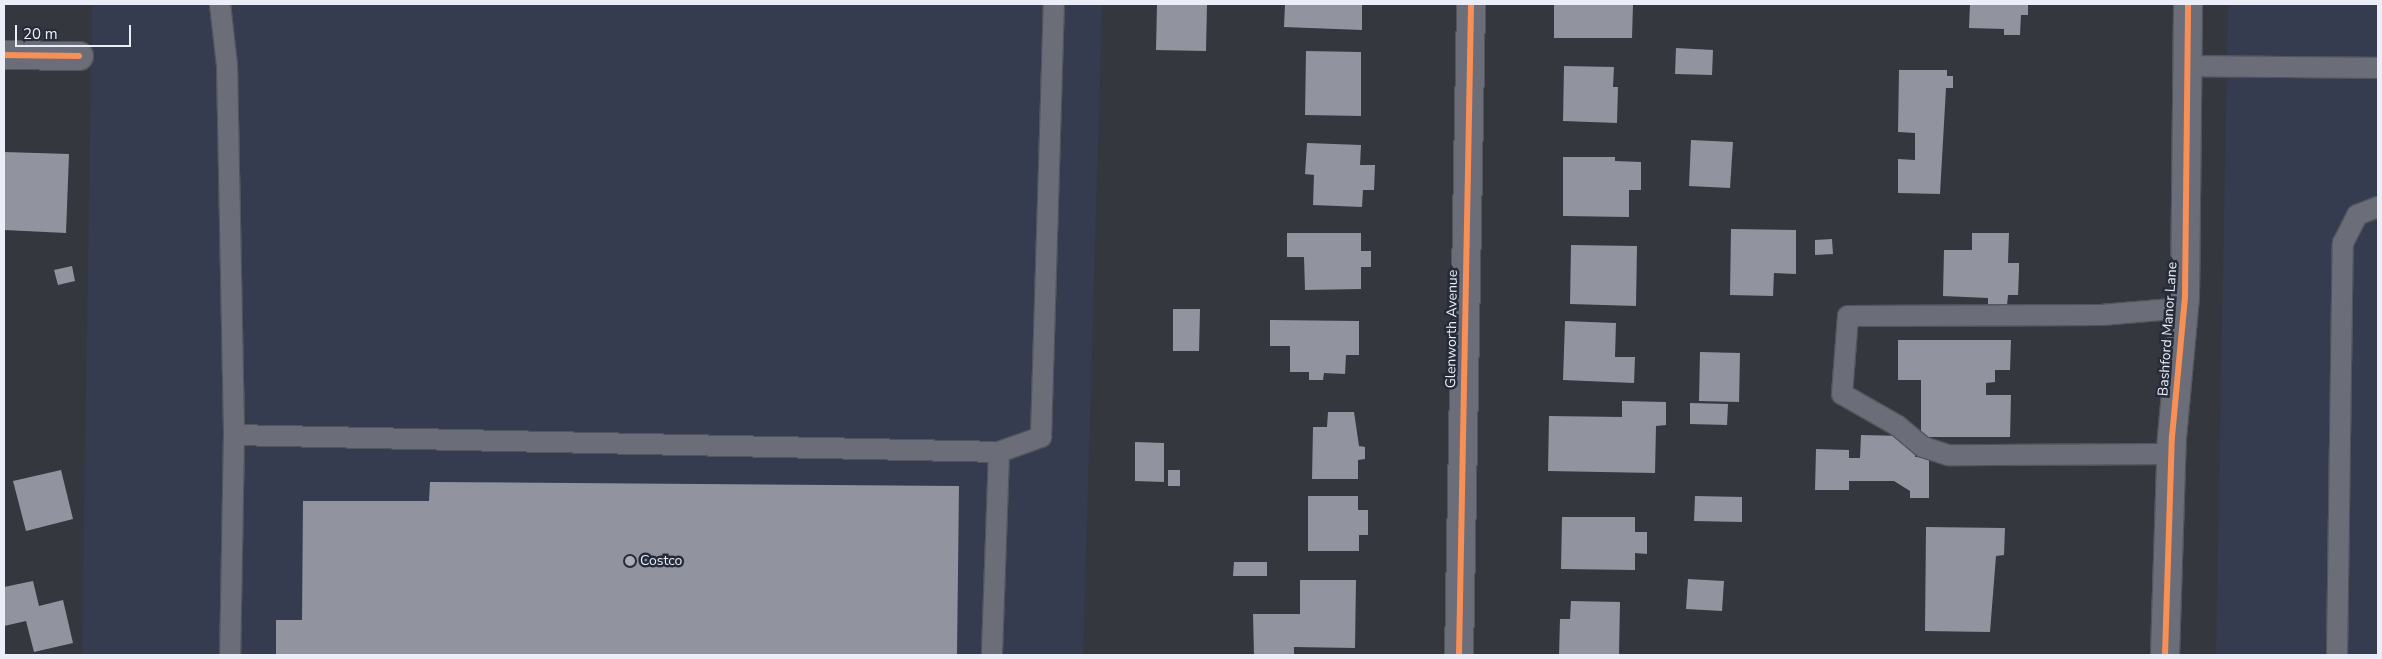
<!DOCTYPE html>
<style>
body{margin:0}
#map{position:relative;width:2382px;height:659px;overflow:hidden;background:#35373f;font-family:"Nunito Sans",sans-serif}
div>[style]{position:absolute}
.built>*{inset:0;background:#363c4f}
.building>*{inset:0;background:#91949e}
.roads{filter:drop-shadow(1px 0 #53555c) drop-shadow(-1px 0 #53555c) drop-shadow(0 1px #53555c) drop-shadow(0 -1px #53555c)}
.service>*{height:20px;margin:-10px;padding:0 10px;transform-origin:10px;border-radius:10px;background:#6b6e79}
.minor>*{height:28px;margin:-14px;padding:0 14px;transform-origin:14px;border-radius:14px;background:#6b6e79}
.tertiary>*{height:28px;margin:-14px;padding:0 14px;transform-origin:14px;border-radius:14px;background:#6b6e79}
.cycleway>*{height:6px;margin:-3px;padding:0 3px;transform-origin:3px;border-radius:3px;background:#f78f57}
.dots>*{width:14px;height:14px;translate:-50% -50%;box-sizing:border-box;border:2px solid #262b39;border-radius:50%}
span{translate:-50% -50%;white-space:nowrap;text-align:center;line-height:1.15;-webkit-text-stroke:5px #262b39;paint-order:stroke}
.street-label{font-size:14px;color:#ebeef8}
.poi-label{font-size:14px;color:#ebeef8}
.left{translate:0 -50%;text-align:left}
.frame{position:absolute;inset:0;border:5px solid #ebeef8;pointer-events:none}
.scale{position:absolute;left:15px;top:25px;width:116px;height:22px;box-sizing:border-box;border:2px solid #ebeef8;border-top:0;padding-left:6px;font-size:15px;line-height:18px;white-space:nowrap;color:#ebeef8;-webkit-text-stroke:4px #262b39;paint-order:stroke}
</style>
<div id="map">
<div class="built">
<i style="clip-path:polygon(92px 4px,1102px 4px,1083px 655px,82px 655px)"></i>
<i style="clip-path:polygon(2228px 4px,2378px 4px,2378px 655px,2216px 655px)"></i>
</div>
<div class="building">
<i style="clip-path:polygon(1157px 4px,1207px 4px,1206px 51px,1156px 50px)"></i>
<i style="clip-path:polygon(1285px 4px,1362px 4px,1362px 30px,1284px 27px)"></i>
<i style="clip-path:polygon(1554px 4px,1633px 4px,1632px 38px,1554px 38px)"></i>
<i style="clip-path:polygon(1970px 4px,2028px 5px,2028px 15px,2021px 15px,2020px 35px,2004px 35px,2004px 29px,1969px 28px)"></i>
<i style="clip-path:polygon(1676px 48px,1713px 50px,1712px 75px,1675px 74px)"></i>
<i style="clip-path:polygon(1306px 51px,1361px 52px,1361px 116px,1305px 115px)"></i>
<i style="clip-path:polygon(1564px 66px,1614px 67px,1613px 87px,1618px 87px,1617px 123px,1563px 121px)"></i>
<i style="clip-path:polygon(1899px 70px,1947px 70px,1947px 76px,1953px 76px,1953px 88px,1946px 88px,1940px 194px,1898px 193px,1898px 159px,1915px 160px,1915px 133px,1898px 132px)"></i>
<i style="clip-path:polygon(1691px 140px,1733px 142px,1730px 188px,1689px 186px)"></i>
<i style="clip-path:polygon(1307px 143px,1361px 145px,1360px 165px,1375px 165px,1374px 190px,1363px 190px,1362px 207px,1313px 205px,1314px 175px,1305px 174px)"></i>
<i style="clip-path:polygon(4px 152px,69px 154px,66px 233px,4px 230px)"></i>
<i style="clip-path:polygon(1563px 157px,1615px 157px,1615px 161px,1641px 162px,1641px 190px,1629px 190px,1629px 217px,1563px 216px)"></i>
<i style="clip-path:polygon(1731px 229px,1796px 230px,1796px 274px,1774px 273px,1773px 296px,1730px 295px)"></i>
<i style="clip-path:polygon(1287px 233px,1361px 233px,1361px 251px,1371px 251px,1371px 267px,1361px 267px,1361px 289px,1305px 290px,1304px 257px,1287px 257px)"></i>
<i style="clip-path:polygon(1972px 233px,2009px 233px,2008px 263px,2019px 263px,2019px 270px,2018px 295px,2008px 295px,2007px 306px,1988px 305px,1988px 298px,1943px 296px,1944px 250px,1972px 250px)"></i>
<i style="clip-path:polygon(1832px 239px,1833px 254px,1815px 255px,1815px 240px)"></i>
<i style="clip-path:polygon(1571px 245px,1637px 246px,1636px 306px,1570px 304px)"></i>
<i style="clip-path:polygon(72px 266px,75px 281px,58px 285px,54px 270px)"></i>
<i style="clip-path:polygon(1173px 309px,1200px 309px,1199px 351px,1173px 351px)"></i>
<i style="clip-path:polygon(1270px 320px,1359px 321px,1359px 355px,1346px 355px,1345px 374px,1324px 373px,1323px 380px,1309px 380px,1309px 372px,1290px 372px,1290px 346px,1270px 346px)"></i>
<i style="clip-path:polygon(1565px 321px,1616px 323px,1615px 357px,1635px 357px,1634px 383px,1563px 380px)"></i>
<i style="clip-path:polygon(1898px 340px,2011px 340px,2010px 370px,1995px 370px,1995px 382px,1986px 383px,1986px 395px,2011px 395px,2010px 437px,1921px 437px,1921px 380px,1898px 380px)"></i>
<i style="clip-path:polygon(1700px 352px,1740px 353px,1739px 402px,1699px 401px)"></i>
<i style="clip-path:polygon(1622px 401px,1666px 402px,1666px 425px,1656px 426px,1655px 473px,1548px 471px,1549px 416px,1622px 417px)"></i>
<i style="clip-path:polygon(1690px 403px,1728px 404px,1727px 425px,1690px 424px)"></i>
<i style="clip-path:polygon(1328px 412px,1354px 412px,1359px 446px,1365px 447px,1365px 459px,1358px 460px,1358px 479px,1312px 479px,1313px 427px,1327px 427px)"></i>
<i style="clip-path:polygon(1861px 435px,1903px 436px,1915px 450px,1915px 457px,1929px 457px,1929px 498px,1910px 498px,1910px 491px,1894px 481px,1849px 481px,1849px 490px,1815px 490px,1816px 449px,1849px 450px,1849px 458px,1860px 458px)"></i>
<i style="clip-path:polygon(1135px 442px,1164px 443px,1164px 482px,1135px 481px)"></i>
<i style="clip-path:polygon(61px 470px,73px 519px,26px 531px,13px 481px)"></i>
<i style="clip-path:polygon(1168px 470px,1180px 470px,1180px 486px,1168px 486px)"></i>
<i style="clip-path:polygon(430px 482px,959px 486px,957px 655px,276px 655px,276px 620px,302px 620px,303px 501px,429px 501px)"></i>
<i style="clip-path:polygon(1308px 496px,1358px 496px,1358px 510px,1368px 510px,1368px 535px,1359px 535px,1359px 551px,1308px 551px)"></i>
<i style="clip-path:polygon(1695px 496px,1742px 497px,1742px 522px,1694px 521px)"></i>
<i style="clip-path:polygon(1562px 517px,1635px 517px,1635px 532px,1647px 532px,1647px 554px,1635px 553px,1635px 570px,1561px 569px)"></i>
<i style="clip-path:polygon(1926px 527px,2005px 528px,2004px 555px,1996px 556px,1990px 632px,1925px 631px)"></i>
<i style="clip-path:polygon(1234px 562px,1267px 562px,1267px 576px,1233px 576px)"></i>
<i style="clip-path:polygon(1688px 579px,1724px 581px,1722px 611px,1686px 609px)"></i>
<i style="clip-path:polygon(1300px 580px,1356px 580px,1355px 648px,1294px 647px,1294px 655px,1254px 655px,1253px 614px,1300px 614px)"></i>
<i style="clip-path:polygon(33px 581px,39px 606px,63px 600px,73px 643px,34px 652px,26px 621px,4px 626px,4px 587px)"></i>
<i style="clip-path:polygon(1571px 601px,1620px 602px,1619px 655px,1559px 655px,1560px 619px,1570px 619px)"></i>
</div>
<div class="roads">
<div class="service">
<i style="left:220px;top:4px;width:61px;rotate:83.5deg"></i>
<i style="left:227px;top:65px;width:370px;rotate:88.9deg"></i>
<i style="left:234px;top:435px;width:220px;rotate:91deg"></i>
<i style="left:2188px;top:66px;width:190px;rotate:0.6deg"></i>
<i style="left:234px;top:435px;width:765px;rotate:1.27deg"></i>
<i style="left:999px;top:452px;width:203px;rotate:92deg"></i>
<i style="left:999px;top:452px;width:45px;rotate:-19.7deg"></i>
<i style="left:1041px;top:437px;width:433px;rotate:-88.3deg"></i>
<i style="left:2171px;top:454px;width:223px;rotate:179.7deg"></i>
<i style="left:1948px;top:455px;width:26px;rotate:-162deg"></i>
<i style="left:1923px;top:447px;width:33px;rotate:-140deg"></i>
<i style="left:1898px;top:426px;width:64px;rotate:-150.3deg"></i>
<i style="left:1842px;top:394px;width:78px;rotate:-85.6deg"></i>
<i style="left:1848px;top:316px;width:253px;rotate:-0.2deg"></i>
<i style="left:2101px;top:315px;width:83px;rotate:-4.8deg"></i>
<i style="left:2337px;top:655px;width:412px;rotate:-89.2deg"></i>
<i style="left:2343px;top:243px;width:31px;rotate:-63deg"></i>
<i style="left:2357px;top:215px;width:22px;rotate:-21deg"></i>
</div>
<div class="minor">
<i style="left:4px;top:55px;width:75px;rotate:0.8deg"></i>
<i style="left:1459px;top:655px;width:651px;rotate:-88.94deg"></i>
</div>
<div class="tertiary">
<i style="left:2165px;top:655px;width:218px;rotate:-88.2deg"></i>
<i style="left:2172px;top:437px;width:142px;rotate:-84.7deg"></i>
<i style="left:2185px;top:296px;width:292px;rotate:-89.4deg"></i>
</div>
</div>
<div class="cycleway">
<i style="left:4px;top:55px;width:75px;rotate:0.8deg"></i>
<i style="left:1459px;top:655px;width:651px;rotate:-88.94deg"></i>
<i style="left:2165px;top:655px;width:218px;rotate:-88.2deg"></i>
<i style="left:2172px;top:437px;width:142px;rotate:-84.7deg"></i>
<i style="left:2185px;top:296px;width:292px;rotate:-89.4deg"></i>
</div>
<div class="dots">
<i style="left:630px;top:561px;background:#abaeb7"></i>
</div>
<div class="street-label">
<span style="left:1452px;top:329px;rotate:-89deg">Glenworth Avenue</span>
<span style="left:2168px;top:329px;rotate:-86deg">Bashford Manor Lane</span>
</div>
<div class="poi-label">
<span class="left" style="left:640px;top:561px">Costco</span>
</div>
<div class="frame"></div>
<div class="scale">20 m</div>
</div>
